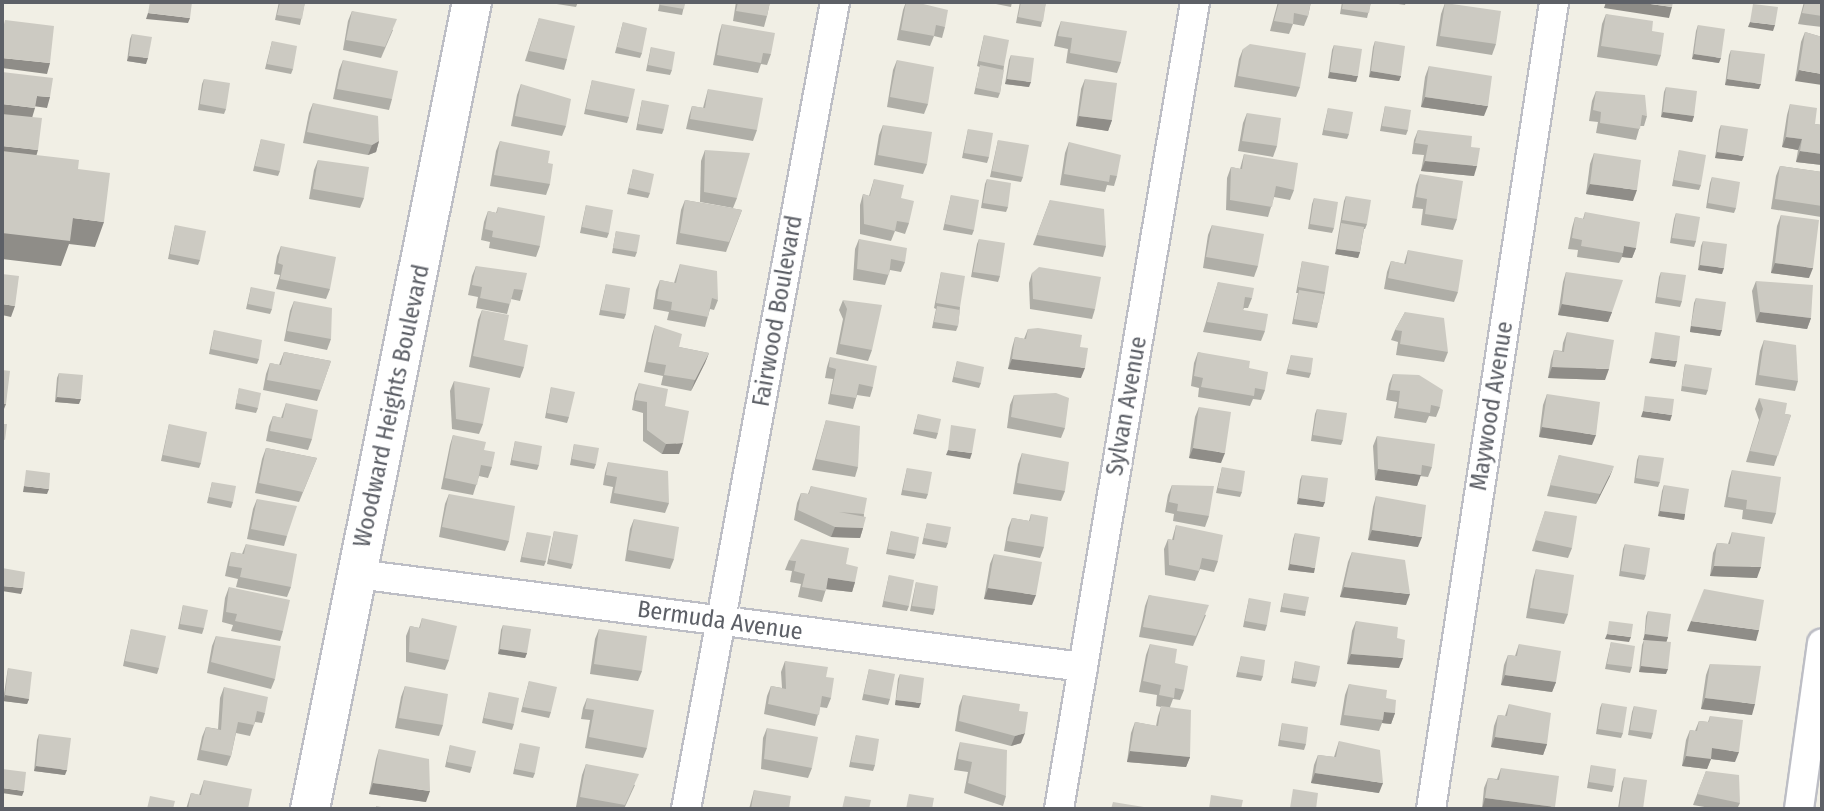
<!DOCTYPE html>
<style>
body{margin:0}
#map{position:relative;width:1824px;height:811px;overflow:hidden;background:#f1efe5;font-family:"Fira Sans Condensed",sans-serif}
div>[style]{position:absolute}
.roads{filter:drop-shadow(2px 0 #bdbec5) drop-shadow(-2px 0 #bdbec5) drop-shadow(0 2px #bdbec5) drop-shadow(0 -2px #bdbec5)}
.street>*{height:28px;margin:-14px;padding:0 14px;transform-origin:14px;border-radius:14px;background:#fff}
.secondary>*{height:38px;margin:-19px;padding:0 19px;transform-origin:19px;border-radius:19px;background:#fff}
.wall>*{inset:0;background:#afaea7}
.shaded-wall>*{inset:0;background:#8f8d88}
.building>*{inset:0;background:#cccac2}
span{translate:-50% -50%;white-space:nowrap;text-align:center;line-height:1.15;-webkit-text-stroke:5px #fff;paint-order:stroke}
.street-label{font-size:24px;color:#5d6067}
.frame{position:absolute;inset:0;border:4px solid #5d6067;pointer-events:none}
</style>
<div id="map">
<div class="roads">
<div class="street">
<i style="left:357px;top:574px;width:732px;rotate:7.3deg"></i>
<i style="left:686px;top:809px;width:821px;rotate:-79.54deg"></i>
<i style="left:1059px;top:809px;width:818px;rotate:-80.43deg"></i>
<i style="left:1431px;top:809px;width:816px;rotate:-81.33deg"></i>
<i style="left:1799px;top:809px;width:167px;rotate:-82.1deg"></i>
</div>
<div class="secondary">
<i style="left:310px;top:809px;width:823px;rotate:-78.65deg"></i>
</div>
</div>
<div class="wall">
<i style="clip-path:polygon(279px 2px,305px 2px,300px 25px,275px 20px)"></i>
<i style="clip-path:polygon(544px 2px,578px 2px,576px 7px)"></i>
<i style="clip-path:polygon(660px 2px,685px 2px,682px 15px,658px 11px)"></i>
<i style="clip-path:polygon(736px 2px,770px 2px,767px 16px,764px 27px,733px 21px)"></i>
<i style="clip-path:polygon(906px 2px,945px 27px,942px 38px,934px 36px,930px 46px,897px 40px,903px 10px)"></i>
<i style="clip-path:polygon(986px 2px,1012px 2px,1011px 7px)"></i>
<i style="clip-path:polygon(1020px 2px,1046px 2px,1041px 27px,1016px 23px)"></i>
<i style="clip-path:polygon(1278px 2px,1311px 2px,1308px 16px,1304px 26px,1293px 24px,1289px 34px,1270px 31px)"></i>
<i style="clip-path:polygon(1342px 2px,1371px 2px,1367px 18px,1340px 14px)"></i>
<i style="clip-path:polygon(1385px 2px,1406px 2px,1405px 5px)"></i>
<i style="clip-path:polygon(1804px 2px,1822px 2px,1822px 27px,1798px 24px)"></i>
<i style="clip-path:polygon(1445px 3px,1496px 44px,1492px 55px,1436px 46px,1441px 14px)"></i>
<i style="clip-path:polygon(352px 11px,393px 30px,381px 58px,343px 50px,348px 21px)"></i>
<i style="clip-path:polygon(1606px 14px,1652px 31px,1661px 55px,1657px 66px,1597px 57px,1602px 24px)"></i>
<i style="clip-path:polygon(539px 18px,567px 59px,564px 70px,525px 61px)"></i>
<i style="clip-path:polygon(1061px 21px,1121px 62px,1117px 73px,1066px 63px,1068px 49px,1054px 46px,1057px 32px)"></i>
<i style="clip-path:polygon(623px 22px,642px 53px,640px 58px,615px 53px)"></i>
<i style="clip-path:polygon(722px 24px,771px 54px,767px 65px,761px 64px,758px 73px,713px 65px,719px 34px)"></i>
<i style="clip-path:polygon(1698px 25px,1719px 63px,1692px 59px,1696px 31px)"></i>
<i style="clip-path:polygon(1805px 32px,1822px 37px,1795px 81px,1801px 42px)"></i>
<i style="clip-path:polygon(132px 34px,146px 64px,127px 61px,130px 39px)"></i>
<i style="clip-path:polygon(984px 35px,1004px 66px,1000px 93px,998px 98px,974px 94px,980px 67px,977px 66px)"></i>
<i style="clip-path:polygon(272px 41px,293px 69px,291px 74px,265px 69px)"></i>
<i style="clip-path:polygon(1375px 41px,1401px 76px,1399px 81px,1369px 77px,1373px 47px)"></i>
<i style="clip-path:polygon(1334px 45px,1356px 82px,1328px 78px,1332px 50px)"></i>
<i style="clip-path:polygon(651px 47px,672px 70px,670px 75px,646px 71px)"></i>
<i style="clip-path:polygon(1243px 49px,1300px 87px,1296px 97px,1234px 87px,1239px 59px)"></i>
<i style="clip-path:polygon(1731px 50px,1759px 89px,1725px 85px,1729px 55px)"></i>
<i style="clip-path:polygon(1011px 55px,1029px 87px,1005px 84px,1009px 60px)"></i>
<i style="clip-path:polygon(343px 60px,392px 99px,389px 110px,333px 99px,339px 70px)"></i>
<i style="clip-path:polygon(897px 60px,928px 104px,924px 114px,887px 107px,893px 70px)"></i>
<i style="clip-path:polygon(1429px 66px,1484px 116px,1421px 107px,1425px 77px)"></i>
<i style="clip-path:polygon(204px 79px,226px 109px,224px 114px,198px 110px,202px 84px)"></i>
<i style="clip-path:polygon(1085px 79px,1112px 120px,1108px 131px,1076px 126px,1081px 89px)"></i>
<i style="clip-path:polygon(592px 80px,629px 117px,627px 123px,584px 114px)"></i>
<i style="clip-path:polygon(521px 84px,566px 126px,562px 136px,511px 126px,517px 95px)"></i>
<i style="clip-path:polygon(1666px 87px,1694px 116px,1692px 122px,1661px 117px,1664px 92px)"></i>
<i style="clip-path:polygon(708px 89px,757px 130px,753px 141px,686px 129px,689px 116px,692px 106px,703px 108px)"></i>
<i style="clip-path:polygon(1596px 91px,1647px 116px,1644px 126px,1640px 126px,1636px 140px,1596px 133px,1598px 122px,1589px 121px,1592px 101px)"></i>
<i style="clip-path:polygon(642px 100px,664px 129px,662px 134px,636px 130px)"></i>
<i style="clip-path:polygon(313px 103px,379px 141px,376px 152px,368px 155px,303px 143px,309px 113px)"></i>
<i style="clip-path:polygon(1790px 104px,1815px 124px,1822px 125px,1822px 165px,1796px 162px,1798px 150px,1782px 147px,1787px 115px)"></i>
<i style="clip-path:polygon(1385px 106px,1408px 130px,1406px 135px,1380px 131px)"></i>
<i style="clip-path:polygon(1328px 108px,1349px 134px,1347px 139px,1322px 135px)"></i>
<i style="clip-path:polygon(1247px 113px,1277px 146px,1273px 157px,1238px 151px,1243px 123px)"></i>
<i style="clip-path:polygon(883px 125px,927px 164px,923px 174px,874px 165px,879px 135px)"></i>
<i style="clip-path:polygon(1721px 125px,1742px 161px,1715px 158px,1719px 130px)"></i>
<i style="clip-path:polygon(968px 129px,989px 157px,987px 163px,962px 158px)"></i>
<i style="clip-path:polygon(1418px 130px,1471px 147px,1474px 176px,1421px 171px,1424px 155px,1412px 154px,1414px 140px)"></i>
<i style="clip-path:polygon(261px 139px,280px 171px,278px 176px,253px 171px)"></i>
<i style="clip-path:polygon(998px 140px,1023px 177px,1021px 182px,990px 177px)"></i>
<i style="clip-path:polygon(500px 141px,548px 163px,550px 184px,546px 195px,490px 186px,496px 151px)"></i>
<i style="clip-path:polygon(1069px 142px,1117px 176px,1114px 186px,1107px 185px,1105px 192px,1060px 185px,1065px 153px)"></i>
<i style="clip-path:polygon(705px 150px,737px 198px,733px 208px,700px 202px,701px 161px)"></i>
<i style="clip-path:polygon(1679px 150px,1701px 185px,1699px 190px,1672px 186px)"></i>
<i style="clip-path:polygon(1594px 153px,1633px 201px,1586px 194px,1590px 164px)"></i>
<i style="clip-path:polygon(1244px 154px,1294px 190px,1290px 200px,1274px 197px,1268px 217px,1226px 210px,1227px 178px,1231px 167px,1240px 169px)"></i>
<i style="clip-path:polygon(318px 160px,364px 198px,360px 208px,309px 199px,314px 170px)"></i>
<i style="clip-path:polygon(1780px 166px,1822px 172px,1821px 217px,1771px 209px,1776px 176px)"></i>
<i style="clip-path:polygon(633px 169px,650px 193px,648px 198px,627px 194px)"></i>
<i style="clip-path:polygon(1420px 174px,1457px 219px,1453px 230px,1421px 225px,1423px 209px,1412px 208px,1416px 185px)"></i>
<i style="clip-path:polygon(1712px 177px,1736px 208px,1734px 213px,1706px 208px,1710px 183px)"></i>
<i style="clip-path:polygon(874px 179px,901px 198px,909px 223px,905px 234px,895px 231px,891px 241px,860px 234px,860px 205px,863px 194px,869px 196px)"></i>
<i style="clip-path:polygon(987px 179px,1008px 207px,1006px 212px,981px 208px,985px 184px)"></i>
<i style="clip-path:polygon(951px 195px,974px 230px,972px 235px,943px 230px)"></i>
<i style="clip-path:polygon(1346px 196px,1367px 224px,1365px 229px,1364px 229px,1360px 252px,1358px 258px,1335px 254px,1344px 201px)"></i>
<i style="clip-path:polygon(1314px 198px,1334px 228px,1332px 233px,1308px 229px,1312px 204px)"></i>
<i style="clip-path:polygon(685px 200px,742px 210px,726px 252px,676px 244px,681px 210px)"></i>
<i style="clip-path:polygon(1050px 200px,1106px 246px,1103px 257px,1033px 245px)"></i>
<i style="clip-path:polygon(586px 205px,609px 233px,607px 238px,580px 233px)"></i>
<i style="clip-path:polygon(498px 207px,540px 246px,536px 257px,489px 248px,490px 242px,481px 240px,484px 222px,488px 211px,496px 213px)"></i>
<i style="clip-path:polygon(1585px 212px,1636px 248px,1632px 258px,1622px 257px,1619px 263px,1577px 257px,1578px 250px,1568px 249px,1572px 228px,1575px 217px,1583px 219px)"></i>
<i style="clip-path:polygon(1676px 213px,1696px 241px,1694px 247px,1670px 243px,1674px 219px)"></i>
<i style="clip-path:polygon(1781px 215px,1809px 278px,1771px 273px,1777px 226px)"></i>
<i style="clip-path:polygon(175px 225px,200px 260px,198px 265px,168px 259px)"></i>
<i style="clip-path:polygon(1212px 225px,1258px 266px,1254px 277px,1203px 268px,1208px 235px)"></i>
<i style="clip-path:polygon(616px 231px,637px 252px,635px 257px,612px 253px)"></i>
<i style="clip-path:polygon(859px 239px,905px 262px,901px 272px,890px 270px,885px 285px,853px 280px,855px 249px)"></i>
<i style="clip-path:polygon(979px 239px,1000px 276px,998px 282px,971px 277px,977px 244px)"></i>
<i style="clip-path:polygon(1703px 241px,1722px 274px,1698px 270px,1701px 246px)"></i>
<i style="clip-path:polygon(281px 246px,330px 289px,326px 299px,276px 289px,280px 275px,274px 274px,277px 256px)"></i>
<i style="clip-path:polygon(1408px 250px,1458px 292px,1454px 302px,1384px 289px,1387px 272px,1391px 261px,1404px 264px)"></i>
<i style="clip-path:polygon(1302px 261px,1325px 292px,1317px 328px,1292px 324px,1298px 293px,1296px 293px)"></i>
<i style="clip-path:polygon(680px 264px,718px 300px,714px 310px,710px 309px,705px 327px,667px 320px,669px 312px,653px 309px,656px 290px,660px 280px,674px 283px)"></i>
<i style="clip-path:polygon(476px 266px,523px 290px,520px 301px,511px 299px,507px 314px,476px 308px,478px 297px,468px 295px,472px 276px)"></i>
<i style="clip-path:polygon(941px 272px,960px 307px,958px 326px,956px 331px,932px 328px,936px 309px,934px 308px)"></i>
<i style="clip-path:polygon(1566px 272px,1612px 312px,1608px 322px,1558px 315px,1563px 282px)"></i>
<i style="clip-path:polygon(1661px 272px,1682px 301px,1680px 307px,1655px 303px,1659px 277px)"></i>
<i style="clip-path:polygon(1032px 273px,1095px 309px,1092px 319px,1030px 309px,1029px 283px)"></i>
<i style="clip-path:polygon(1756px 281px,1811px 318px,1807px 329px,1756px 322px,1752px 291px)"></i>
<i style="clip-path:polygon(1218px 282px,1252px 298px,1248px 308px,1244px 308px,1243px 310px,1265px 331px,1261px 341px,1203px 332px)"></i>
<i style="clip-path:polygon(606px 284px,626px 314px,624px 319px,599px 315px)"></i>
<i style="clip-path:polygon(251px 287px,272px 309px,270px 314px,246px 309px)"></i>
<i style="clip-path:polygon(1696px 298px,1720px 336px,1690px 332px,1694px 303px)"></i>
<i style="clip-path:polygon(843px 300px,872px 350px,868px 361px,836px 354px,843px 319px,839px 310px)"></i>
<i style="clip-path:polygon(294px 301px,331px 339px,327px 350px,284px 341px,290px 311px)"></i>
<i style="clip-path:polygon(482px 310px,524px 367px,520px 378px,469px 367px,478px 320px)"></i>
<i style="clip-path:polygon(1405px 312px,1448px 352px,1444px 362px,1396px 355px,1398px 342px,1391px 340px,1395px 330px)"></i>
<i style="clip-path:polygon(655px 325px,679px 347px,709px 353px,705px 363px,691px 391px,661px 385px,663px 376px,644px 372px,652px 335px)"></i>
<i style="clip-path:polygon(1028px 329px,1080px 347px,1081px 378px,1008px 369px,1012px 348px,1015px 337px,1024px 339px)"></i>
<i style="clip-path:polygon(214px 330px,259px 359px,257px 364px,209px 354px)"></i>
<i style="clip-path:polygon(1567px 332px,1605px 380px,1548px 378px,1551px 360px,1554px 350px,1562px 351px,1563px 343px)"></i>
<i style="clip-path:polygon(1764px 340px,1798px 381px,1795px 391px,1755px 385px,1760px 351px)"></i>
<i style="clip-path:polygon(284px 352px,331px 361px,317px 401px,263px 390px,266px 374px,270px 363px,279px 365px)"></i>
<i style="clip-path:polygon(1198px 352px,1249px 368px,1265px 390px,1261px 400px,1253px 399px,1250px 406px,1198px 397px,1199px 388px,1191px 386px,1194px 363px)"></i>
<i style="clip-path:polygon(1291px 355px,1311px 373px,1309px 378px,1286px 374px)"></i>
<i style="clip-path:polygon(830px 357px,873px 387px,870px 397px,857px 395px,853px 409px,828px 404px,833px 379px,825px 378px,827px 367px)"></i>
<i style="clip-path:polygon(957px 361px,981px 383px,979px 388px,952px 382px)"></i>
<i style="clip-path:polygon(1685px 364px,1708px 390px,1706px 395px,1681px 391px,1684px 369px)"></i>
<i style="clip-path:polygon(59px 373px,79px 404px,55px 402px,57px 378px)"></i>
<i style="clip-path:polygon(1393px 374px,1440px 407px,1436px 417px,1429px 416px,1426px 423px,1394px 418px,1397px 402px,1386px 400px,1389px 384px)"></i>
<i style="clip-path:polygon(454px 381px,483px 424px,479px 434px,452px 429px,450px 391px)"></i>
<i style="clip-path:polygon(639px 383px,665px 406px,679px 454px,662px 454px,643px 441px,643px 413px,632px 410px,635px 393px)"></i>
<i style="clip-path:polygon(551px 387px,569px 417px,567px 423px,545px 418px)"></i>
<i style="clip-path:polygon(239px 388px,258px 408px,256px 413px,235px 409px)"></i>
<i style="clip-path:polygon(1547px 394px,1592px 445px,1539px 437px,1543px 405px)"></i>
<i style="clip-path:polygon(1014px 395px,1065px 428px,1061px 438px,1007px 428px,1010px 405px)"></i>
<i style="clip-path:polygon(1759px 398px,1785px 414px,1791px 415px,1774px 466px,1746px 462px,1759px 420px,1755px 409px)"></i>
<i style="clip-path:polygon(286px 403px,312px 439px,308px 450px,266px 441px,269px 426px,273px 416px,281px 418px)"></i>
<i style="clip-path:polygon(1199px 407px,1221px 463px,1189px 458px,1195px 417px)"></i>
<i style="clip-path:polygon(1317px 409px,1343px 440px,1341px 445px,1311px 441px,1315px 414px)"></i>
<i style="clip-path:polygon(918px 414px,938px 433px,936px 439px,913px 434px)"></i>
<i style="clip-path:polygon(826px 420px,858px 467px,855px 477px,812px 470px)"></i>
<i style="clip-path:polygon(169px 424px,201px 463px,199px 468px,161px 461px)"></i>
<i style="clip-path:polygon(453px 435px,484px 450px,492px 467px,488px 478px,479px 476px,473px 495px,441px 489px,450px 445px)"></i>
<i style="clip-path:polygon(1377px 436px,1432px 467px,1428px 477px,1420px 476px,1417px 486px,1375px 480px,1373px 446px)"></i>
<i style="clip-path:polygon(515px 441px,539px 465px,537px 470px,510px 465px)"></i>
<i style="clip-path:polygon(574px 444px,596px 464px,594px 469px,570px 465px)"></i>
<i style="clip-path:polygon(266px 448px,317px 458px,299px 502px,255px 493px,262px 459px)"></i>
<i style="clip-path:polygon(1022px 453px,1065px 491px,1061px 501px,1013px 494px,1018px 464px)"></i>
<i style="clip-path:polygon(1559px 455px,1610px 476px,1596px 504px,1547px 496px)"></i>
<i style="clip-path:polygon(1639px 455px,1660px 482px,1658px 487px,1634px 483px,1637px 460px)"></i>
<i style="clip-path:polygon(608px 462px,669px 503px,665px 513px,610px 503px,613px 487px,603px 485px,605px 473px)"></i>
<i style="clip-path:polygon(1222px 467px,1242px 492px,1240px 497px,1216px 493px)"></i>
<i style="clip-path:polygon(907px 468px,928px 494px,926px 499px,901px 495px)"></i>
<i style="clip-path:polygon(1732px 470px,1776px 513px,1772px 524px,1742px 519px,1743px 510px,1724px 507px,1729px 480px)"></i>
<i style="clip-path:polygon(1302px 475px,1323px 507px,1297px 504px,1300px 480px)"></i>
<i style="clip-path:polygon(212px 482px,233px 502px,231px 508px,207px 503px)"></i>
<i style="clip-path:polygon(1172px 485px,1209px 516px,1205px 527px,1173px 521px,1174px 514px,1165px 512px,1168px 495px)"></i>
<i style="clip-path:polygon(1664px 485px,1685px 514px,1684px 520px,1658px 516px,1662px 491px)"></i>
<i style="clip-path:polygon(811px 486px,864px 514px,863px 528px,860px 538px,831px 537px,794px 520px,797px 503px,801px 493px,808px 494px)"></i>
<i style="clip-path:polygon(449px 494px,509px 541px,505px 551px,439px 537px,445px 504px)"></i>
<i style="clip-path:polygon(1376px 496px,1418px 547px,1368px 540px,1373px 507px)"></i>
<i style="clip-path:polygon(257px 499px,287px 536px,284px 546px,247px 539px,253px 509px)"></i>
<i style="clip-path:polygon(1545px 511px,1572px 548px,1568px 558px,1532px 551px)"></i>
<i style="clip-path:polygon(1031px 514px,1044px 547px,1040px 558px,1004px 551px,1008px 528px,1012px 518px,1029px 521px)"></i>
<i style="clip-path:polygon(634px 519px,674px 559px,670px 569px,625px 561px,630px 529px)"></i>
<i style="clip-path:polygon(927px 523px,948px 543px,946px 548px,922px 544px)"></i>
<i style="clip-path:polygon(1176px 525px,1218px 561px,1214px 572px,1200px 569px,1195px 581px,1165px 575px,1164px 549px,1168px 539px,1172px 540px)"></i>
<i style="clip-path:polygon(554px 531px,573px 564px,571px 569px,547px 564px)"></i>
<i style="clip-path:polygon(891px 531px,916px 554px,914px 559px,886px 554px)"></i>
<i style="clip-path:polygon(527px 532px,546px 561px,544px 566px,520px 562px)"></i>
<i style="clip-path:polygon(1732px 532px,1757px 578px,1710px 576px,1713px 553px,1717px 543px,1728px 544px)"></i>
<i style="clip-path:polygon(1295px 533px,1314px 573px,1288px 570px,1293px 539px)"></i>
<i style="clip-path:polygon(246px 544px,291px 587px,287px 597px,236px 587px,238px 579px,225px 576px,228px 562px,231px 552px,242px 554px)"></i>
<i style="clip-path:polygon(1625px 544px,1646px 575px,1644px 580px,1619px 576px,1623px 549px)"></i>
<i style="clip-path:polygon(1352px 552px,1406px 605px,1340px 597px,1348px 562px)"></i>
<i style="clip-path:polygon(994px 554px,1032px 605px,984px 599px,990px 564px)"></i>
<i style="clip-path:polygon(789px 560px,846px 564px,855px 582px,852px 592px,826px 589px,822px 602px,798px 597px,801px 584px,790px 582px,792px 571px,785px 570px)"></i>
<i style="clip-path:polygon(1536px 569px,1568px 614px,1564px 624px,1526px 618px,1533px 579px)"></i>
<i style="clip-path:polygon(889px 575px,909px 606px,907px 611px,882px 607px)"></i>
<i style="clip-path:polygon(916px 582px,935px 609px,933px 615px,910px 611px)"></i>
<i style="clip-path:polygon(229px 587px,283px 631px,280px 641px,231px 631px,233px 625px,222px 622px,225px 598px)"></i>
<i style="clip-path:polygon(1284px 593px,1306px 611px,1305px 616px,1280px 612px)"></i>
<i style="clip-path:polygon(1149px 595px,1206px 615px,1193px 646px,1139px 637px,1145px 606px)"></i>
<i style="clip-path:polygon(1249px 598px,1267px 625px,1265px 631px,1243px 627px)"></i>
<i style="clip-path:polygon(183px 605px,204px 628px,202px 634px,178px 629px)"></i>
<i style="clip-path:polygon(1648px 611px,1668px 637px,1666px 642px,1666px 674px,1639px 672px,1642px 645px,1644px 640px,1646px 616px)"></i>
<i style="clip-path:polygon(422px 618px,449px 660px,445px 670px,406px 662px,406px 636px,410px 626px,419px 628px)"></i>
<i style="clip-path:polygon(1356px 621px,1397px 638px,1399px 668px,1347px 664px,1352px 631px)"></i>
<i style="clip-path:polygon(503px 625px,527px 653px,525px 658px,498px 654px,501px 630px)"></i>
<i style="clip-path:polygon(131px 629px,159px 668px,157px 674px,123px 666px)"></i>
<i style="clip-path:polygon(599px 629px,642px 671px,638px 681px,590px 674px,595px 639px)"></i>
<i style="clip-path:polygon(216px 636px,275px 679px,271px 689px,207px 673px,212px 646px)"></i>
<i style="clip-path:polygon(1611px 642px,1632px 667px,1630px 673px,1605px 669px)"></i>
<i style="clip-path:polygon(1150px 644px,1175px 663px,1184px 690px,1180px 700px,1173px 699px,1170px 707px,1190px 757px,1186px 767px,1127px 762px,1131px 733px,1135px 722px,1156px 726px,1158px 716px,1161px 707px,1156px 706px,1157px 695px,1139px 692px,1146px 655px)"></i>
<i style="clip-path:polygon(1519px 644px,1556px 682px,1552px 692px,1501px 685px,1504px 665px,1508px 655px,1515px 656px)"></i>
<i style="clip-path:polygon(1241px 656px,1263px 676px,1261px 681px,1236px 677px)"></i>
<i style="clip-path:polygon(785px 661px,826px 677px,831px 698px,827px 708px,820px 707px,815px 726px,764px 714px,767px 696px,771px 686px,782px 688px,781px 672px)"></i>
<i style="clip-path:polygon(1295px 661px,1317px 682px,1315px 687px,1291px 683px)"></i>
<i style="clip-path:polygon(1710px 664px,1752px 715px,1701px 709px,1706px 675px)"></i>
<i style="clip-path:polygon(8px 668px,29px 699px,27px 704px,3px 701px,7px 674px)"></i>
<i style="clip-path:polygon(869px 669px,890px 699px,888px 705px,862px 700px)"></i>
<i style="clip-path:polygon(900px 674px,919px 708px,895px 705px,898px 679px)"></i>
<i style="clip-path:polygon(529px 681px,551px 712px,549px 718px,521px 712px)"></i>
<i style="clip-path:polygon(1349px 684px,1386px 698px,1395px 713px,1391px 724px,1382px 723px,1379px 731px,1340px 725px,1345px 695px)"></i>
<i style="clip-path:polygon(405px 686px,443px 725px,439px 736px,395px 728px,401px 697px)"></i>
<i style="clip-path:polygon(224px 687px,265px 713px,262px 723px,255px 722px,250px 736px,236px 733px,231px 756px,227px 766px,197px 760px,202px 737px,206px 727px,218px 729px,220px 698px)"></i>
<i style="clip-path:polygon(489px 692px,514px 724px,512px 730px,482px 723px)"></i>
<i style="clip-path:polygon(963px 695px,1019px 711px,1021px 743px,1011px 746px,955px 731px,959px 706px)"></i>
<i style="clip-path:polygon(587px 698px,647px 748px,643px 758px,585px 748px,590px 720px,581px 719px,583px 708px)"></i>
<i style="clip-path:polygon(1602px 703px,1623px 733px,1621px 738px,1596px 734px,1600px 708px)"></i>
<i style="clip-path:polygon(1509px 704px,1547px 744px,1543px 755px,1491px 747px,1494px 726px,1498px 715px,1505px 716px)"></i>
<i style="clip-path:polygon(1634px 706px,1653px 733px,1651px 739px,1628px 735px,1632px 712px)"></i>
<i style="clip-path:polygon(1710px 716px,1735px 762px,1711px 759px,1707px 769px,1682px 766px,1686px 740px,1690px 730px,1695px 731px,1699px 721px,1708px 722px)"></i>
<i style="clip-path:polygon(1282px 723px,1306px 744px,1304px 750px,1278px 746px)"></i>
<i style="clip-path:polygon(767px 728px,812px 768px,808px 778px,761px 769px,763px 738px)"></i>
<i style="clip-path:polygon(39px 734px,65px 775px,34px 771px,37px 740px)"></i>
<i style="clip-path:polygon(856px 735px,875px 765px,873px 771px,849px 767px)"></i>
<i style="clip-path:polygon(1339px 741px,1379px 793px,1311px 783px,1314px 765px,1318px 755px,1334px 757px)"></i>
<i style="clip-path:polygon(960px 742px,1006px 796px,1003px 806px,964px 793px,968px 772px,954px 770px,957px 753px)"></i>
<i style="clip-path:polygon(520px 743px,535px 773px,533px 778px,513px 774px)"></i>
<i style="clip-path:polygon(450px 745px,472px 767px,470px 773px,445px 767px)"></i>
<i style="clip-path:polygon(379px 749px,426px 802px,369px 794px,376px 759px)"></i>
<i style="clip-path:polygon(586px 764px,635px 785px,624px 809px,586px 809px,576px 807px,582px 775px)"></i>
<i style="clip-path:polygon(1591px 765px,1614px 786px,1612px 792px,1587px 788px)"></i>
<i style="clip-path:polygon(1501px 768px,1554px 809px,1482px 809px,1484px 788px,1488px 778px,1497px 779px)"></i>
<i style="clip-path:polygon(1706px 771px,1740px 803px,1737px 809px,1716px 809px,1693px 805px)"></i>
<i style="clip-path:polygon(1624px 777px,1643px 809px,1618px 809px,1622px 782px)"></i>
<i style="clip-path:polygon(204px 780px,248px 809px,186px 809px,191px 793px,199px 795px)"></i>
<i style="clip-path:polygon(754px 790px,789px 809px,792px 809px,749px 809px)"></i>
</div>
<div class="shaded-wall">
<i style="clip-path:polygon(1606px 2px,1636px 2px,1672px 7px,1669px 18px,1604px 8px)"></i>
<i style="clip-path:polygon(148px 13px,190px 18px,188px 23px,146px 19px)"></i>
<i style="clip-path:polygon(1750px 22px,1775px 25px,1773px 31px,1748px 27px)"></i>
<i style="clip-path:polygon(1694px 54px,1721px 58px,1719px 63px,1692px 59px)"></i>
<i style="clip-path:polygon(129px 56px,148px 58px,146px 64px,127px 61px)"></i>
<i style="clip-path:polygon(2px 58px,50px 63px,47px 74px,2px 68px)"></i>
<i style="clip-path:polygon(1799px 70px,1822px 74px,1822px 85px,1795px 81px)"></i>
<i style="clip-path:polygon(1371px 71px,1401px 76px,1399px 81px,1369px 77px)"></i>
<i style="clip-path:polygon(1330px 72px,1358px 76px,1356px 82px,1328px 78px)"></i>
<i style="clip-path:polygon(1007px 79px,1031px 82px,1029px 87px,1005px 84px)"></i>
<i style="clip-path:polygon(1727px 79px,1761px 84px,1759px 89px,1725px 85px)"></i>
<i style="clip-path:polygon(37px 96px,50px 97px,47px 108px,33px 106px)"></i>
<i style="clip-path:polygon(1425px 97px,1488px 106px,1484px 116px,1421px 107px)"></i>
<i style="clip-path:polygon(2px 104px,35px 108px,32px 118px,2px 115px)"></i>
<i style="clip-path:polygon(1663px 112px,1694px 116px,1692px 122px,1661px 117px)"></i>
<i style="clip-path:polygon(1079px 116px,1112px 120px,1108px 131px,1076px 126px)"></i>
<i style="clip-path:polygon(1786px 137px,1802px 139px,1798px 150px,1782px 147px)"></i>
<i style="clip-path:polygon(379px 141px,376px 152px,368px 155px,372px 145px)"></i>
<i style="clip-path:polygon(2px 146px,38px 150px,35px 160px,2px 156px)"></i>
<i style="clip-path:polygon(1800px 151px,1822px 154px,1822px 165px,1796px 162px)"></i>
<i style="clip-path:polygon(1717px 152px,1744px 156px,1742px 161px,1715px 158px)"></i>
<i style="clip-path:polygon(1425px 161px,1477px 166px,1474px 176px,1421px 171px)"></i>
<i style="clip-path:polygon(1590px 184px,1637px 190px,1633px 201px,1586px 194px)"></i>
<i style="clip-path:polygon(73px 218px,104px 222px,95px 247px,69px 244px,61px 266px,2px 259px,2px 233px)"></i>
<i style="clip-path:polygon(1624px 246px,1636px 248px,1632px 258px,1622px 257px)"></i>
<i style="clip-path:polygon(1337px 249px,1360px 252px,1358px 258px,1335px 254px)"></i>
<i style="clip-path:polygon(1775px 263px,1813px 268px,1809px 278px,1771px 273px)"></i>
<i style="clip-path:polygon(1700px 265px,1724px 268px,1722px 274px,1698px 270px)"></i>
<i style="clip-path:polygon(2px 304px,15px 306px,11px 317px,2px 315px)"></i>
<i style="clip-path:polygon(1562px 304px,1612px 312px,1608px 322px,1558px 315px)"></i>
<i style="clip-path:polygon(1760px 312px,1811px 318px,1807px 329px,1756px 322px)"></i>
<i style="clip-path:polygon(1691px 326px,1722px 330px,1720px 336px,1690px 332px)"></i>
<i style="clip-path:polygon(709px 353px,705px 363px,691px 391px,695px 380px)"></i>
<i style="clip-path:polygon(1651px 358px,1677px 361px,1675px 367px,1649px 363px)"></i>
<i style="clip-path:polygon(1012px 359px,1085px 368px,1081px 378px,1008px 369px)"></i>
<i style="clip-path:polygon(1552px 367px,1609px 369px,1605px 380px,1548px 378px)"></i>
<i style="clip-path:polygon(57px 397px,81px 399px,79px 404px,55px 402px)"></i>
<i style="clip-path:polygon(2px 403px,6px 404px,2px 414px)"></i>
<i style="clip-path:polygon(1643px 411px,1672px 415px,1670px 421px,1641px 417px)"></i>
<i style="clip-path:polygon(1542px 427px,1596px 435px,1592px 445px,1539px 437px)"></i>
<i style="clip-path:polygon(683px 443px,679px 454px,662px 454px,666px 444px)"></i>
<i style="clip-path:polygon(1193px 448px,1225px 453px,1221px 463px,1189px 458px)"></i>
<i style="clip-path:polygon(948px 450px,972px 453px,970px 459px,946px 455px)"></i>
<i style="clip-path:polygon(1614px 466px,1610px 476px,1596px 504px,1600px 494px)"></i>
<i style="clip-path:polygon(1378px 469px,1421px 475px,1417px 486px,1375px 480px)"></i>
<i style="clip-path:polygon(24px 486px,49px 489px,47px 494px,23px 492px)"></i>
<i style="clip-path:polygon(1299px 498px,1325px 502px,1323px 507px,1297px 504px)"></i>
<i style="clip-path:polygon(1660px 511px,1685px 514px,1684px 520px,1658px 516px)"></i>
<i style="clip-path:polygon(835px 527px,863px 528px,860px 538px,831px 537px)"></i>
<i style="clip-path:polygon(1372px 530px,1422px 537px,1418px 547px,1368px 540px)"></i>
<i style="clip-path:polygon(1290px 564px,1315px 568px,1314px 573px,1288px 570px)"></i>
<i style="clip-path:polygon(1714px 566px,1761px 567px,1757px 578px,1710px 576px)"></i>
<i style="clip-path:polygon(828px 578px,855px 582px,852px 592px,825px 589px)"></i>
<i style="clip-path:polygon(2px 586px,23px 588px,21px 594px,2px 591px)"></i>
<i style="clip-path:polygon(1344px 587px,1410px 594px,1406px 605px,1340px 597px)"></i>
<i style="clip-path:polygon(988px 588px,1036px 595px,1032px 605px,984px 599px)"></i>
<i style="clip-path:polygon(1691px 621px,1759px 630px,1756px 641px,1687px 631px)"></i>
<i style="clip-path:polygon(1607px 634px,1631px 637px,1629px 642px,1605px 639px)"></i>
<i style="clip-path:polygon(1645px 634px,1668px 637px,1666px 643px,1643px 640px)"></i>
<i style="clip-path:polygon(500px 649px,527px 653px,525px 658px,498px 654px)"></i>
<i style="clip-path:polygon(1351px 654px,1403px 658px,1399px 668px,1347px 664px)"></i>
<i style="clip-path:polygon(1641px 666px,1668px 669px,1666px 674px,1639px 672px)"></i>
<i style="clip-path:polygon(1505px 675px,1556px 682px,1552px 692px,1501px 685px)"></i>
<i style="clip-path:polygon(5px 695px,29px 699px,27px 704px,3px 701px)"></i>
<i style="clip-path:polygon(1705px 698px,1755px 704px,1752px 715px,1701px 709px)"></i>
<i style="clip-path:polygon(896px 700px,921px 703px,919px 708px,895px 705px)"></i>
<i style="clip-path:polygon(1384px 712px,1395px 713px,1391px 724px,1382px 723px)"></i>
<i style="clip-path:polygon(1025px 733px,1021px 743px,1011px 746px,1015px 736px)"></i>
<i style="clip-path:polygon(1495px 737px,1547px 744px,1543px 755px,1491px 747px)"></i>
<i style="clip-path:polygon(1712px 748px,1739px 752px,1735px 762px,1711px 759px,1707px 769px,1682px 766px,1686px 756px)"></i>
<i style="clip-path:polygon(1130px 751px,1190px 757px,1186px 767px,1127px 762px)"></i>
<i style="clip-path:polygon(36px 766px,67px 770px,65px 775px,34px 771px)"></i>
<i style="clip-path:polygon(1315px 773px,1383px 783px,1379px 793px,1311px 783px)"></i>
<i style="clip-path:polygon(373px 783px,430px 791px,426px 802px,369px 794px)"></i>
<i style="clip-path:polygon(2px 788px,24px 791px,22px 796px,2px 793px)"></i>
<i style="clip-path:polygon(1485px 798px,1555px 807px,1554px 809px,1482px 809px)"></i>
</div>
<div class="building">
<i style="clip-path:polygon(150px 2px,192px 2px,190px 18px,148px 13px)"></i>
<i style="clip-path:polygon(280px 2px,305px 2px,302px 19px,277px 15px)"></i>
<i style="clip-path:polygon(661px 2px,685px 2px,684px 9px,660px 5px)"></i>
<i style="clip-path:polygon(738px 2px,770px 2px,767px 16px,736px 11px)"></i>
<i style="clip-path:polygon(906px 2px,915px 2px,948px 10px,945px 27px,936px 25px,934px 36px,901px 30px)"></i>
<i style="clip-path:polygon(1021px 2px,1046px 2px,1043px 22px,1018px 17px)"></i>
<i style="clip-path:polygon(1279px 2px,1311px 2px,1308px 16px,1294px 13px,1293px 24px,1274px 21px)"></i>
<i style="clip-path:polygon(1343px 2px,1371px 2px,1369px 13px,1342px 9px)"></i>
<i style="clip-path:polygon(1636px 2px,1673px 2px,1672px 7px)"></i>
<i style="clip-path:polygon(1805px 2px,1822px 2px,1822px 16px,1802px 13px)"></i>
<i style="clip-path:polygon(1445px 3px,1501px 11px,1496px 44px,1440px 36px)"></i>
<i style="clip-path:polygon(1753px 4px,1778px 7px,1775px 25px,1750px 22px)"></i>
<i style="clip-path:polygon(352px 11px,397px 19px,385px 47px,346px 40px)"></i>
<i style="clip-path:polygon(1606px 14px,1653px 21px,1652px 31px,1664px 33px,1661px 55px,1601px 46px)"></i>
<i style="clip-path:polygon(539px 18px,575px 26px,567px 59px,529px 51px)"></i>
<i style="clip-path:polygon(5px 20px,54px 26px,50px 63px,2px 58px,2px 33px)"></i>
<i style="clip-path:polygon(1061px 21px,1127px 31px,1121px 62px,1070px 53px,1072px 38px,1058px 36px)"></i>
<i style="clip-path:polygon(623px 22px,647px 28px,642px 53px,617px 47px)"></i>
<i style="clip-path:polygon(722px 24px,775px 33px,771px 54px,763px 53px,761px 63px,717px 55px)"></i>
<i style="clip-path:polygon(1698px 25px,1725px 29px,1721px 58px,1694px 54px)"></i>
<i style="clip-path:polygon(1805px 32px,1822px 37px,1822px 74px,1799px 70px)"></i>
<i style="clip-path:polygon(132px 34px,152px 37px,148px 58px,129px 56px)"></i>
<i style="clip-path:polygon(984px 35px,1009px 40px,1004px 66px,979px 61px)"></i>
<i style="clip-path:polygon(272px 41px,297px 46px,293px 69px,267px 64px)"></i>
<i style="clip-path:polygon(1375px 41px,1405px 46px,1401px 76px,1371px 71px)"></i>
<i style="clip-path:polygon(1250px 44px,1306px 53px,1300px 87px,1238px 76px,1243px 49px)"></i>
<i style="clip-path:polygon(1334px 45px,1362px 49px,1358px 76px,1330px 72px)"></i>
<i style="clip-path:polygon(651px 47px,675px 52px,672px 70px,648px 65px)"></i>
<i style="clip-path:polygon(1731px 50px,1765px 54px,1761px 84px,1727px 79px)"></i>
<i style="clip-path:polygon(1011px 55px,1034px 58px,1031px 82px,1007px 79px)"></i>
<i style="clip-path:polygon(343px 60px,398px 71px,392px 99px,337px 89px)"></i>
<i style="clip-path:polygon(897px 60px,934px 67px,928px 104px,890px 97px)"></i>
<i style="clip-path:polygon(980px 65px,1004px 70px,1000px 93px,976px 88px)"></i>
<i style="clip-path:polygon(1429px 66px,1492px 76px,1488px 106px,1425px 97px)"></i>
<i style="clip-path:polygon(2px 72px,53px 78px,50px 97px,37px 96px,35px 108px,2px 104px)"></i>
<i style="clip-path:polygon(204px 79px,230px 83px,226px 109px,200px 104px)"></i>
<i style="clip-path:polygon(1085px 79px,1117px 83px,1112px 120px,1079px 116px)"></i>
<i style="clip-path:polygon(592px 80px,635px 89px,629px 117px,586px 109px)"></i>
<i style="clip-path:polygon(521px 84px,571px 99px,566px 126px,515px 116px)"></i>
<i style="clip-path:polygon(1666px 87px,1697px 91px,1694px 116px,1663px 112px)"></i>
<i style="clip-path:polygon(708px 89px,763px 98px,757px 130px,690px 119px,692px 106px,705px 108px)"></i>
<i style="clip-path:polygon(1596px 91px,1645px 95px,1647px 116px,1642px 115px,1640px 129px,1600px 123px,1601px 112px,1593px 110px)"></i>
<i style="clip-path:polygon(642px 100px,669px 105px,664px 129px,638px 124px)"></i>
<i style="clip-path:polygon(313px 103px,378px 116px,379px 141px,372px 145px,307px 132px)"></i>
<i style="clip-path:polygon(1790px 104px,1817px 108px,1815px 124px,1822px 125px,1822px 154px,1800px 151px,1802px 139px,1786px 137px)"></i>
<i style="clip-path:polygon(1385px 106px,1411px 110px,1408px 130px,1382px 126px)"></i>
<i style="clip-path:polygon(1328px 108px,1353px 112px,1349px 134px,1324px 130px)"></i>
<i style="clip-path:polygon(1247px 113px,1281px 118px,1277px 146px,1242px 141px)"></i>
<i style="clip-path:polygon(2px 114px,42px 118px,38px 150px,2px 146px)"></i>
<i style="clip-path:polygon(883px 125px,932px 132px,927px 164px,878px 155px)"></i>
<i style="clip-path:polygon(1721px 125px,1748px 129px,1744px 156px,1717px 152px)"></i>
<i style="clip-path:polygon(968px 129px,993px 133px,989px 157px,964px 153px)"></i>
<i style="clip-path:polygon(1418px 130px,1472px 136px,1471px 147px,1480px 148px,1477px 166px,1425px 161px,1428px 145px,1415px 143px)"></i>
<i style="clip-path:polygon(261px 139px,285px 144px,280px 171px,255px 166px)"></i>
<i style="clip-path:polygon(998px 140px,1029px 145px,1023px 177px,992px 171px)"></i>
<i style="clip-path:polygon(500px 141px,550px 151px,548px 163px,553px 164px,550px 184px,494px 175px)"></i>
<i style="clip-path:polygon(1069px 142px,1121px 155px,1117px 176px,1110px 175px,1109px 182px,1064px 174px)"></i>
<i style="clip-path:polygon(705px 150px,750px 153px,737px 198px,704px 192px)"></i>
<i style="clip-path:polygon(1679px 150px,1706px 155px,1701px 185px,1674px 180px)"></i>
<i style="clip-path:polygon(2px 151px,79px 160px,78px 169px,110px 173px,104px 222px,73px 218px,70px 241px,2px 233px)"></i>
<i style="clip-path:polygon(1594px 153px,1641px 160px,1637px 190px,1590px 184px)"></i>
<i style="clip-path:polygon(1244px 154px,1298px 163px,1294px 190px,1276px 186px,1272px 207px,1230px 200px,1231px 167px,1242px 169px)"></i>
<i style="clip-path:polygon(318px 160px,369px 167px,364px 198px,313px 189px)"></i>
<i style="clip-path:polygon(1780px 166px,1822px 172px,1822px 206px,1775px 199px)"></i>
<i style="clip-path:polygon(633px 169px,654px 174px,650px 193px,629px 188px)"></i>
<i style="clip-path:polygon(1420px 174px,1463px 181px,1457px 219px,1425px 214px,1427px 199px,1416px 197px)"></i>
<i style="clip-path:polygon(1712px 177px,1740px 182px,1736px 208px,1708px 203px)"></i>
<i style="clip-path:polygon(874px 179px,904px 185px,901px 198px,914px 201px,909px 223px,897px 221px,895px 231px,864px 224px,863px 194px,870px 196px)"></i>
<i style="clip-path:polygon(987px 179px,1011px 183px,1008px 207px,983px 203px)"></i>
<i style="clip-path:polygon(951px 195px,979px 200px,974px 230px,945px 224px)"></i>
<i style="clip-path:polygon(1346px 196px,1371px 200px,1367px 224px,1342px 220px)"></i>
<i style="clip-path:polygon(1314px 198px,1338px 202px,1334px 228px,1310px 224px)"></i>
<i style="clip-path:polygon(685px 200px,742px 210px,729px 242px,680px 233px)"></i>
<i style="clip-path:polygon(1050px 200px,1104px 209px,1106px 246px,1037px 235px)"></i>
<i style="clip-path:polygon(586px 205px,613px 210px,609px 233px,582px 227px)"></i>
<i style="clip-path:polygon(498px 207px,545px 216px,540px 246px,492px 237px,493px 231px,485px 229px,488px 211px,497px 213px)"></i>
<i style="clip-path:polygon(1585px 212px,1640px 222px,1636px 248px,1624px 246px,1623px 253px,1581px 246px,1582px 240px,1572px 238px,1575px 217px,1584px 219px)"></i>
<i style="clip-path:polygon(1676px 213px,1700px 217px,1696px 241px,1672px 238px)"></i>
<i style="clip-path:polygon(1781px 215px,1819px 220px,1813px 268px,1775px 263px)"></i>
<i style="clip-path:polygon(1341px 223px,1364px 227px,1360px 252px,1337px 249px)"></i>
<i style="clip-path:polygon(175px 225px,206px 231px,200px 260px,170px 254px)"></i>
<i style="clip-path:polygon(1212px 225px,1264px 234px,1258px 266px,1206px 257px)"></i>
<i style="clip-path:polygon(616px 231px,640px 235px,637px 252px,613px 248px)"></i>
<i style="clip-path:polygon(859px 239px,907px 248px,905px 262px,891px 259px,889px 275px,857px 269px)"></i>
<i style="clip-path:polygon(979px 239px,1005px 243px,1000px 276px,973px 272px)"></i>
<i style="clip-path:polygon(1703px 241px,1727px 244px,1724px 268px,1700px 265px)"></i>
<i style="clip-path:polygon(281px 246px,336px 257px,330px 289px,280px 279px,283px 265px,278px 263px)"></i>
<i style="clip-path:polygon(1408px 250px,1463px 260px,1458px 292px,1388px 278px,1391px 261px,1406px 264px)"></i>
<i style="clip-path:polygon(1302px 261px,1329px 266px,1325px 292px,1298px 287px)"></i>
<i style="clip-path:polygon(680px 264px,717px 271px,718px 300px,712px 298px,708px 317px,671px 310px,672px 302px,657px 299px,660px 280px,676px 283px)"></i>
<i style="clip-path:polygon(476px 266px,527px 273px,523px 290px,514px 289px,510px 304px,480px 298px,482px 287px,472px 285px)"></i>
<i style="clip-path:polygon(1039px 267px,1101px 277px,1095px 309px,1033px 299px,1032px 273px)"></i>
<i style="clip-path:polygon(941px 272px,965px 276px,960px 307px,936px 303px)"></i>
<i style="clip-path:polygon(1566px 272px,1623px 280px,1612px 312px,1562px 304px)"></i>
<i style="clip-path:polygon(1661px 272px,1686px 275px,1682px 301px,1657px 297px)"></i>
<i style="clip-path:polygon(2px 274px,19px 276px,15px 306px,2px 304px)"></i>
<i style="clip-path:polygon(1756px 281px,1813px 285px,1811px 318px,1760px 312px)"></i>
<i style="clip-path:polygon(1218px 282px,1254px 288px,1252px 298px,1245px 297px,1243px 310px,1268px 314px,1265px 331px,1207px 322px)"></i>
<i style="clip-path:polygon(606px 284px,630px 288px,626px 314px,601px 310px)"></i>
<i style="clip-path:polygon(251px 287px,275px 292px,272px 309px,248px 304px)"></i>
<i style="clip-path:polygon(1299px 290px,1324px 294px,1319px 323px,1294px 319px)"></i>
<i style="clip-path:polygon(1696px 298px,1726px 302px,1722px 330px,1691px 326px)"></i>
<i style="clip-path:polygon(843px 300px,882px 305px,872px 350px,840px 344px,847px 309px)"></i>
<i style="clip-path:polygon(294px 301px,332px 308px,331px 339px,287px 331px)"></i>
<i style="clip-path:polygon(937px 306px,960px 310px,958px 326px,934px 322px)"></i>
<i style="clip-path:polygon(482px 310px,509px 315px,504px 340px,528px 345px,524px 367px,473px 356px)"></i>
<i style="clip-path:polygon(1405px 312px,1444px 318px,1448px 352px,1400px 344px,1402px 331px,1395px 330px)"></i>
<i style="clip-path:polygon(655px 325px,682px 334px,679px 347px,709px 353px,695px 380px,664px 375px,666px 365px,648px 362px)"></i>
<i style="clip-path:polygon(1038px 328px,1082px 335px,1080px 347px,1088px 348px,1085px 368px,1012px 359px,1015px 337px,1026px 339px,1028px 329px)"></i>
<i style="clip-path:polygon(214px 330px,262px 340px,259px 359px,211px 349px)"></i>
<i style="clip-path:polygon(1567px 332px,1614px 340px,1609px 369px,1552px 367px,1554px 350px,1564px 352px)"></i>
<i style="clip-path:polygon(1655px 332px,1680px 336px,1677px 361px,1651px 358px)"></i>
<i style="clip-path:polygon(1764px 340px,1796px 345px,1798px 381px,1759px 375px)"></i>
<i style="clip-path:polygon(284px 352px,331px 361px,321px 390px,267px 380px,270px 363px,281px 365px)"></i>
<i style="clip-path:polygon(1198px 352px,1250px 361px,1249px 368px,1268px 372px,1265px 390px,1255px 388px,1254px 396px,1201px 387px,1203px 378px,1194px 376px)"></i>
<i style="clip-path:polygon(1291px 355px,1313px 358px,1311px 373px,1288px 369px)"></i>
<i style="clip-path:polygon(830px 357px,877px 366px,873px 387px,859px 384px,856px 398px,831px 394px,836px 369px,829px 367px)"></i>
<i style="clip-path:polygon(957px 361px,984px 367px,981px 383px,954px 377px)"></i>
<i style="clip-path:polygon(1685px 364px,1712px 368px,1708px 390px,1682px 386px)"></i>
<i style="clip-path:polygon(2px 370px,10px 371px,6px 404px,2px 403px)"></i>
<i style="clip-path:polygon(59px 373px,83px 375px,81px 399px,57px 397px)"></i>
<i style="clip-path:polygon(1393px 374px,1419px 375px,1443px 390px,1440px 407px,1431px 405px,1430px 413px,1398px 408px,1400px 391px,1390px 390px)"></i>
<i style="clip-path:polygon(454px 381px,490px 388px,483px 424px,456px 419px)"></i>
<i style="clip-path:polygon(639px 383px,668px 389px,665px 406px,689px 411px,683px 443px,666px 444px,647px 430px,647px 402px,635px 400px)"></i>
<i style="clip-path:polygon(551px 387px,575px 392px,569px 417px,547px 413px)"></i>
<i style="clip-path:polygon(239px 388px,261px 393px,258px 408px,236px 403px)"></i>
<i style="clip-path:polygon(1056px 393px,1069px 398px,1065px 428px,1011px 417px,1014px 395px)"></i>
<i style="clip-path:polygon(1547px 394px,1600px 402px,1596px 435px,1542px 427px)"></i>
<i style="clip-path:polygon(1645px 396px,1674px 399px,1672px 415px,1643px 411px)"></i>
<i style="clip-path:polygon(1759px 398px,1787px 403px,1785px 414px,1791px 415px,1778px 456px,1750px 451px,1763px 409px)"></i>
<i style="clip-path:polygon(286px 403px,318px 410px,312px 439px,270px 431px,273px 416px,283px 418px)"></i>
<i style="clip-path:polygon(1199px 407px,1231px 412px,1225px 453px,1193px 448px)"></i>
<i style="clip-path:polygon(1317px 409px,1347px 413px,1343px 440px,1313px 435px)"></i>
<i style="clip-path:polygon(918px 414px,941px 419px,938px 433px,915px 429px)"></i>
<i style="clip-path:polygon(826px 420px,860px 426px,858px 467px,816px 459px)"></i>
<i style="clip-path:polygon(2px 424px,7px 424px,5px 440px,2px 439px)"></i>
<i style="clip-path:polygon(169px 424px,207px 432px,201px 463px,163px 455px)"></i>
<i style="clip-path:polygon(951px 425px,976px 429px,972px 453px,948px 450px)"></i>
<i style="clip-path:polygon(453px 435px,486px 442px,484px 450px,495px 452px,492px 467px,481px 465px,477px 485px,445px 478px)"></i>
<i style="clip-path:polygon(1377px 436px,1435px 444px,1432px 467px,1422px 465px,1421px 475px,1378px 469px)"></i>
<i style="clip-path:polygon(515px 441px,542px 446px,539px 465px,512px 460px)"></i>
<i style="clip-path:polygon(574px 444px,599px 448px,596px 464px,572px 459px)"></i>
<i style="clip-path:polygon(266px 448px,317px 458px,303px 492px,259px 483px)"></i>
<i style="clip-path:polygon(1022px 453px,1069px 462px,1065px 491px,1017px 483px)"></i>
<i style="clip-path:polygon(1559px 455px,1614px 466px,1600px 494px,1550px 485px)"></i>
<i style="clip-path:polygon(1639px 455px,1664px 458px,1660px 482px,1636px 478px)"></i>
<i style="clip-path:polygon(608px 462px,668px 471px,669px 503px,614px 493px,617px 477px,606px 475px)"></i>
<i style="clip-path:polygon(1222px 467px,1245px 471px,1242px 492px,1218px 488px)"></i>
<i style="clip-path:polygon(907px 468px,932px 472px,928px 494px,903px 490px)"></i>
<i style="clip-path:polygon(26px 470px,50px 473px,49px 489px,24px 486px)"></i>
<i style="clip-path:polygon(1732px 470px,1781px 477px,1776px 513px,1746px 509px,1747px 500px,1728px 497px)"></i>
<i style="clip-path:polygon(1302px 475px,1328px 478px,1325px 502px,1299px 498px)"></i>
<i style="clip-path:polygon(212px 482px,236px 486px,233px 502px,209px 497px)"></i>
<i style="clip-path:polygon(1172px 485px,1214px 486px,1209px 516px,1177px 511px,1178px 504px,1169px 502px)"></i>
<i style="clip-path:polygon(1664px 485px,1689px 489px,1685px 514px,1660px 511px)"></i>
<i style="clip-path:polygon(811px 486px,867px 498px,864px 514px,839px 512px,866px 517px,863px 528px,835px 527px,798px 510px,801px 493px,809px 494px)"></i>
<i style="clip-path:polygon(449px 494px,515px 506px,509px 541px,442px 527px)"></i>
<i style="clip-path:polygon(1376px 496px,1426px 505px,1422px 537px,1372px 530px)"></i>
<i style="clip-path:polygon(257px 499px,297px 506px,287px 536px,251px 529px)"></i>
<i style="clip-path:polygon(1545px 511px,1577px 516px,1572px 548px,1535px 540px)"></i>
<i style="clip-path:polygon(1031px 514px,1048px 517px,1044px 547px,1007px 541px,1012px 518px,1030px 521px)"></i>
<i style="clip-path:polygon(634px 519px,679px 527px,674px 559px,628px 550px)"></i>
<i style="clip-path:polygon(927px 523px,951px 527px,948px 543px,924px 538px)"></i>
<i style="clip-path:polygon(1176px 525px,1223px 535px,1218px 561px,1202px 558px,1199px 571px,1169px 565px,1168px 539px,1174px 540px)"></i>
<i style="clip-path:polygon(554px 531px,578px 535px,573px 564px,549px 559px)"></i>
<i style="clip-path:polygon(891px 531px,919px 537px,916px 554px,888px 549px)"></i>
<i style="clip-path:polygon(527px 532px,551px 536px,546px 561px,522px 557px)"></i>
<i style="clip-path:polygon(1732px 532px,1765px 537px,1761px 567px,1714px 566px,1717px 543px,1730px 544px)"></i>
<i style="clip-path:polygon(1295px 533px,1320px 537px,1315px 568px,1290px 564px)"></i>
<i style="clip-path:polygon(801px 539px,849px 548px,846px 564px,858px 567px,855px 582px,828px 578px,826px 591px,802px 587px,805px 574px,794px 571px,796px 561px,789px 560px)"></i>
<i style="clip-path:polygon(246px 544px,297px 554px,291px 587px,240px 577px,242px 568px,229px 566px,231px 552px,244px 554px)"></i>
<i style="clip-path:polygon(1625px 544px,1650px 548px,1646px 575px,1621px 571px)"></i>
<i style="clip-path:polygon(1352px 552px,1405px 560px,1410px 594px,1344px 587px)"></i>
<i style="clip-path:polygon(994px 554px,1042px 562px,1036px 595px,988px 588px)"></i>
<i style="clip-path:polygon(2px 568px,25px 572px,23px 588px,2px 586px)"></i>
<i style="clip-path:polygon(1536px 569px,1574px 575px,1568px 614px,1530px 608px)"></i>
<i style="clip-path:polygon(889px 575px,914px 580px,909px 606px,884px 601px)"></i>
<i style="clip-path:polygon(916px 582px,938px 586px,935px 609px,912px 606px)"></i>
<i style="clip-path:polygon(229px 587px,290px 600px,283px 631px,235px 621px,237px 614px,226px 612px)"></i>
<i style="clip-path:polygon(1704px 589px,1764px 600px,1759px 630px,1691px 621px)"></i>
<i style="clip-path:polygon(1284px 593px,1309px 597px,1306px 611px,1282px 607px)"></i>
<i style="clip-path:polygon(1149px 595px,1209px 605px,1196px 636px,1143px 627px)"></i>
<i style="clip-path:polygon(1249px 598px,1271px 602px,1267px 625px,1245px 621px)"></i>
<i style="clip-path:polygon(183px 605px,208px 610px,204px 628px,180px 624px)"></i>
<i style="clip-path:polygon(1648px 611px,1671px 614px,1668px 637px,1645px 634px)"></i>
<i style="clip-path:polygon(422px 618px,457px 626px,449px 660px,409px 652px,410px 626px,420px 628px)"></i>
<i style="clip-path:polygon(1356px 621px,1398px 627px,1397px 638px,1405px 640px,1403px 658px,1351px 654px)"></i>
<i style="clip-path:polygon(1609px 621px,1633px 624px,1631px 637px,1607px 634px)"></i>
<i style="clip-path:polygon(503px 625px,531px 629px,527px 653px,500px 649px)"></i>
<i style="clip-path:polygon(131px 629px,166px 636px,159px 668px,125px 661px)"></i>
<i style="clip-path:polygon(599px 629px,647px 636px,642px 671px,594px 664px)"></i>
<i style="clip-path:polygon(216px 636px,281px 646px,275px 679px,211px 662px)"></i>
<i style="clip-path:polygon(1644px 640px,1671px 642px,1668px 669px,1641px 666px)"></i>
<i style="clip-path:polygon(1611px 642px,1635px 646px,1632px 667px,1607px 664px)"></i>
<i style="clip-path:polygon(1150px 644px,1177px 649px,1175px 663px,1188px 666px,1184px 690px,1175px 688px,1174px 698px,1159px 695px,1161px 685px,1143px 681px)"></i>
<i style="clip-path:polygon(1519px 644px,1561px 651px,1556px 682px,1505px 675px,1508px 655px,1517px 656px)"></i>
<i style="clip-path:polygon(1241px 656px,1265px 660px,1263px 676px,1238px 672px)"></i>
<i style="clip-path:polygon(785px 661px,828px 667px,826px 677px,834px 678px,831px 698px,822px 696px,819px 715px,768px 704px,771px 686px,786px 689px)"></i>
<i style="clip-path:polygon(1295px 661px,1320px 666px,1317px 682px,1293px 678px)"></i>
<i style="clip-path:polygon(1710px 664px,1761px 666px,1755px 704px,1705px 698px)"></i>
<i style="clip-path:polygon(8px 668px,32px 672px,29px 699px,5px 695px)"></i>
<i style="clip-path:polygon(869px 669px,895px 674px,890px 699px,864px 694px)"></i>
<i style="clip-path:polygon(900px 674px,924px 678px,921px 703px,896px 700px)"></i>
<i style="clip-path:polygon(529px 681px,557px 687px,551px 712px,523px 707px)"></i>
<i style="clip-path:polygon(1349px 684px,1387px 690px,1386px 698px,1396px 700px,1395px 713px,1384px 712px,1383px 720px,1344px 715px)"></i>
<i style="clip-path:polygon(405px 686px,448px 694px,443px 725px,399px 718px)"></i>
<i style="clip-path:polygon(224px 687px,268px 697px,265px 713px,257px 711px,254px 725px,238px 722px,231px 756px,201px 750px,206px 727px,221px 730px)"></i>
<i style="clip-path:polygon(489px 692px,519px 698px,514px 724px,484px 718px)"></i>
<i style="clip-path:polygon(963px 695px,1020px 704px,1019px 711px,1028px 712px,1025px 733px,1015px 736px,959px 721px)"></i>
<i style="clip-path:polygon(587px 698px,654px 710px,647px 748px,589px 737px,594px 710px,585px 709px)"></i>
<i style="clip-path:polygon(1602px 703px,1627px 707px,1623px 733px,1598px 729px)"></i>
<i style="clip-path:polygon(1509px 704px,1551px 713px,1547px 744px,1495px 737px,1498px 715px,1507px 716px)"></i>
<i style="clip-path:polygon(1161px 706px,1191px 710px,1190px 757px,1130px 751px,1135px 722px,1158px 726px)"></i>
<i style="clip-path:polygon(1634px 706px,1657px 710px,1653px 733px,1630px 730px)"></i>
<i style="clip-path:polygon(1710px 716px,1743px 720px,1739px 752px,1712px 748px,1711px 759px,1686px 756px,1690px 730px,1697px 731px,1699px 721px,1709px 722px)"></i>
<i style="clip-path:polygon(1282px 723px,1308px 727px,1306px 744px,1280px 740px)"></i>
<i style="clip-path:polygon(767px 728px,818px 737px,812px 768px,764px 759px)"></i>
<i style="clip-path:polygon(39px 734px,71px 738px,67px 770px,36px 766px)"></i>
<i style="clip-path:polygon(856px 735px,879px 739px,875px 765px,851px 762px)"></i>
<i style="clip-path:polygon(1339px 741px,1380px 750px,1383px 783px,1315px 773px,1318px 755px,1336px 757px)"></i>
<i style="clip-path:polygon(960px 742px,1007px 750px,1006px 796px,968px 783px,972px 762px,958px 759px)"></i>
<i style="clip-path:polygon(520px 743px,540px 747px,535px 773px,515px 769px)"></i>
<i style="clip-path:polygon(450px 745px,476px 751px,472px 767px,447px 762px)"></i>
<i style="clip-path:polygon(379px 749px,429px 759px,430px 791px,373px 783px)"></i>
<i style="clip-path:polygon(586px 764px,639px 774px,625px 805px,580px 797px)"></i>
<i style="clip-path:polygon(1591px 765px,1616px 769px,1614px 786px,1589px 782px)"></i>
<i style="clip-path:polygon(1501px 768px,1559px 776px,1555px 807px,1485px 798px,1488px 778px,1499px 780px)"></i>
<i style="clip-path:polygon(2px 769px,26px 772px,24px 791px,2px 788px)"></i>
<i style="clip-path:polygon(1706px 771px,1739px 775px,1740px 803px,1697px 794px)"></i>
<i style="clip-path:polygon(1624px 777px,1647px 780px,1643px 809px,1619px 809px)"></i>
<i style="clip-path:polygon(204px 780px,252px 789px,248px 809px,188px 809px,191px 793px,201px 795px)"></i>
<i style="clip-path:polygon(1293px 789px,1318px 793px,1316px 809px,1297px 809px,1290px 808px)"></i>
<i style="clip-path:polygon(754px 790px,791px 796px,789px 809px,792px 809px,751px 809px)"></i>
<i style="clip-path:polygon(909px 794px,934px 798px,932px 809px,906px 809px)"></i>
<i style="clip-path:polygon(1211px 795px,1243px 800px,1241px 809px,1209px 809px)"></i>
<i style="clip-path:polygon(150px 796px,175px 801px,173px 809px,147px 809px)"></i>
<i style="clip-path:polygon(845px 796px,871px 800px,869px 809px,842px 809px)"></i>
<i style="clip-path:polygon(1113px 802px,1156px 809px,1111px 809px)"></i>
<i style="clip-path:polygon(376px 806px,391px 809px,376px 809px)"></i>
<i style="clip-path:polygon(1329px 807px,1342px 809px,1328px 809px)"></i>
</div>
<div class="street-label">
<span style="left:778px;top:311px;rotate:-80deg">Fairwood Boulevard</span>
<span style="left:392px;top:406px;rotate:-78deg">Woodward Heights Boulevard</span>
<span style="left:1127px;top:406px;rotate:-80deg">Sylvan Avenue</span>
<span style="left:1492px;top:406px;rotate:-81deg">Maywood Avenue</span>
<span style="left:720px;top:621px;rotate:8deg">Bermuda Avenue</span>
</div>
<div class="frame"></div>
</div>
